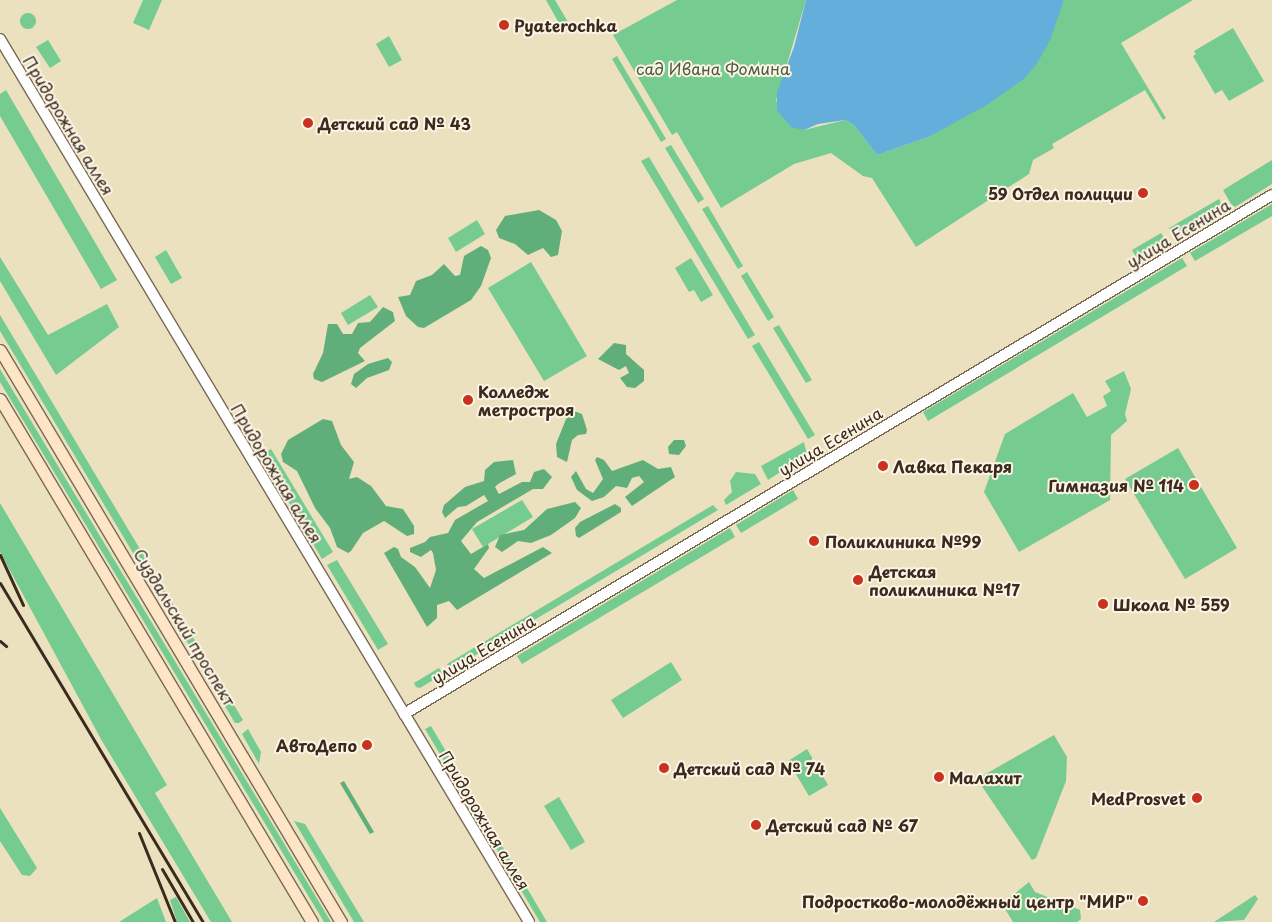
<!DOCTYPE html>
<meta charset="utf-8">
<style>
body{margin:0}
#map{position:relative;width:1272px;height:922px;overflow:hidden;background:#ebe1bf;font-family:"Playpen Sans",sans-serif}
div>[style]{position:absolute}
.green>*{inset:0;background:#75cb90}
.round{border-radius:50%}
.forest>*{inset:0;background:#60af7a}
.water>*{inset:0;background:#63aedb}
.roads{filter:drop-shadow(1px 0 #796a56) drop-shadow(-1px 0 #796a56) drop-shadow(0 1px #796a56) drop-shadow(0 -1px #796a56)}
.tertiary>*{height:10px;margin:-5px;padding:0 5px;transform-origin:5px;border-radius:5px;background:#fff}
.secondary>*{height:11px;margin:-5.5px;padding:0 5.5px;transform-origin:5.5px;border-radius:5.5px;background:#fee5c5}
.rail>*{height:3px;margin:-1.5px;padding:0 1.5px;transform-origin:1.5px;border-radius:1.5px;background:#3b2a1e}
.dots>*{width:14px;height:14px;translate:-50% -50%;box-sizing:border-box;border:2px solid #fcf5e5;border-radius:50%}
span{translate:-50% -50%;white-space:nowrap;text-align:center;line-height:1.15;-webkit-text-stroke:4px #fcf5e5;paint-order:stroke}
.poi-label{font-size:16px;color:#3b2a1e;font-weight:700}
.left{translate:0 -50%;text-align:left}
.right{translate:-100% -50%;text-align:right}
.park-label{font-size:16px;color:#4c5a40}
.street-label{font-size:16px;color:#3b2a1e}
</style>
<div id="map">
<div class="green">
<i style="clip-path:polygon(143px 0,162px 0,149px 30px,133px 23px)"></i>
<i style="clip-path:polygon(546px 0,555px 0,571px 27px,564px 32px)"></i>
<i style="clip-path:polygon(677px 0,806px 0,776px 101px,804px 130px,845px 120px,854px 125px,877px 155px,928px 137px,1038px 62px,1064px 0,1193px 0,1121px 43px,1166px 118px,1163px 120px,1145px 90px,1052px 144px,1054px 148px,1033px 160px,1029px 174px,916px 247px,872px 178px,863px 176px,831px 153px,794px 164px,721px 208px,677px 132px,672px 135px,613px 35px)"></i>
<i class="round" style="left:20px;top:13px;width:16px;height:16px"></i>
<i style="clip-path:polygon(1233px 28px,1264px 81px,1229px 101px,1222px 90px,1215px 94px,1193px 56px,1196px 54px,1194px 51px)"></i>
<i style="clip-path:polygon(389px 36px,402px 60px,389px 67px,376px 44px)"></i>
<i style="clip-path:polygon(48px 40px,61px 61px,50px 68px,36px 47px)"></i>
<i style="clip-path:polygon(617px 56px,666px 139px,661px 142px,612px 59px)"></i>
<i style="clip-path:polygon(6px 90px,117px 280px,101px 289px,0 116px,0 94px)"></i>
<i style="clip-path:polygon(671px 145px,704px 199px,698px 203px,665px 148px)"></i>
<i style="clip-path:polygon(649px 157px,755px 335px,748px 339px,641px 161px)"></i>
<i style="clip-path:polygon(1272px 160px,1272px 184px,1235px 207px,1231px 204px,1223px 190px)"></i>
<i style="clip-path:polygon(1219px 199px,1225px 212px,1177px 241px,1169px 228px)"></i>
<i style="clip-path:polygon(1272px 204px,1272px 216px,1195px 261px,1190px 253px)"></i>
<i style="clip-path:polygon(708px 206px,743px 266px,738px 269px,702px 209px)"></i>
<i style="clip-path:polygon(477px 220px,485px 234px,456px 252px,448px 238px)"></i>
<i style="clip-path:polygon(1161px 233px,1169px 246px,1141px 262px,1138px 260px,1132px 250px)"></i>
<i style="clip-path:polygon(166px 250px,182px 278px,171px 284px,155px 257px)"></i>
<i style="clip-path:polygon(0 257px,48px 335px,107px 304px,119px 327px,56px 375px,0 281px)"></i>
<i style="clip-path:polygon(691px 258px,713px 295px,701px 302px,694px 290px,689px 292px,675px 268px)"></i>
<i style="clip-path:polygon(1182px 258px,1187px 266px,928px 421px,923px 412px)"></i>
<i style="clip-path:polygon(531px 262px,587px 356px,544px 381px,488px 288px)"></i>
<i style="clip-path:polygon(747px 272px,774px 317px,768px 321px,741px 276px)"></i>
<i style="clip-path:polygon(370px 295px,378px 307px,348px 325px,341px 313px)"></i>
<i style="clip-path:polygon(0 315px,174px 606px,166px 608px,0 331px)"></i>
<i style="clip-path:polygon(779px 325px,812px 380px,806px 383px,773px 328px)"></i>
<i style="clip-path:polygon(759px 342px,815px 435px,808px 439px,752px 346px)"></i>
<i style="clip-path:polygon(0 369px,331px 922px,324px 922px,0 382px)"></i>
<i style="clip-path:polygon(1124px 371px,1131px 389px,1125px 414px,1127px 421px,1111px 435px,1110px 500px,1019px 552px,984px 492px,1005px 434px,1073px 393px,1087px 417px,1107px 406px,1103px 396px,1111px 391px,1105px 381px)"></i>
<i style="clip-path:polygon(804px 442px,807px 455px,768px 480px,761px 466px)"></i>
<i style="clip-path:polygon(1178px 448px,1237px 548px,1185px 579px,1125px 479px)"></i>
<i style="clip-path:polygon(271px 449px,333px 552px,322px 559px,261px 455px)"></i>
<i style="clip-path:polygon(736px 472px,755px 474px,761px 484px,726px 505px,724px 500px,732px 492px,730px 481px)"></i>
<i style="clip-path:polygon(793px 490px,798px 499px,741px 533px,736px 525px)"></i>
<i style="clip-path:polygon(522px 500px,533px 517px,483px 547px,472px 529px)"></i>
<i style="clip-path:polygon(0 503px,167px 785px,155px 793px,232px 922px,211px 922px,102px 741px,0 552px)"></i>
<i style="clip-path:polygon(713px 505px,718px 510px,464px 662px,462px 660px,450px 670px,447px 664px)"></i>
<i style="clip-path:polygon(730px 528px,735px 537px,522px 664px,517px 656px)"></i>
<i style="clip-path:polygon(337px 560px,388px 644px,378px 650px,327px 565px)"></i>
<i style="clip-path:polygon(179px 614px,243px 720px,239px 723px,235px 723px,174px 620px)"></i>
<i style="clip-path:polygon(671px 662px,682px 680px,623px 718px,611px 700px)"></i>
<i style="clip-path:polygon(439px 668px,443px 674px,420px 688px,416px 687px,414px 683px)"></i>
<i style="clip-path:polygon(431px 726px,547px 922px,540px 922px,425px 729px)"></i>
<i style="clip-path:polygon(248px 729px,261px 752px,259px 764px,242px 734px)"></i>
<i style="clip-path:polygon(1054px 735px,1067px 757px,1066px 781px,1036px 858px,1032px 860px,977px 779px)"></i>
<i style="clip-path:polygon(807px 749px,828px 785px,809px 796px,788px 761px)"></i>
<i style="clip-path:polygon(559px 797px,585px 842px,571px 850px,544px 806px)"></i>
<i style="clip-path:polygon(0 808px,37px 868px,30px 876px,22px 875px,0 841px)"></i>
<i style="clip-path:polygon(294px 821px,305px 824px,364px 922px,354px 922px)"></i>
<i style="clip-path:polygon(1029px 882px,1035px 892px,1080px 910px,1081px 919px,1077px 922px,1013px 922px,1002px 904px)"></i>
<i style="clip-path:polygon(1255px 895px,1258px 899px,1244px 920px,1214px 922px)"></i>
<i style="clip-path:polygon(176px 897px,190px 922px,177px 922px,170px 900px)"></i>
<i style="clip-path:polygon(157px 898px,166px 922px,119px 922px)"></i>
</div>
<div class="forest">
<i style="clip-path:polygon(539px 210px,556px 220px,562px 231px,558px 255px,551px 257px,543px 248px,528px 255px,515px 244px,499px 238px,496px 230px,505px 216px)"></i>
<i style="clip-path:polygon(481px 246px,488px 250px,491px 258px,481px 286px,471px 300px,424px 328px,418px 327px,406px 316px,398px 297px,410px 295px,416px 281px,432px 275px,444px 264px,455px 276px,460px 275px,464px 256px)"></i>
<i style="clip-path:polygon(383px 307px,393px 312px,395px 321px,360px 348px,358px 353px,365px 361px,322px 382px,314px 379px,313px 374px,323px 353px,328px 324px,337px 324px,343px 334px,352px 334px,358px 323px,370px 322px)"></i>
<i style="clip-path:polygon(614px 343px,626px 345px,626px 354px,644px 370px,644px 381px,635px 388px,627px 387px,620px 378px,629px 373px,626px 366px,619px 370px,598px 359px)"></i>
<i style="clip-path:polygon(388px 358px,392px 362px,389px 370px,367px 378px,356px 388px,351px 384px,354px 374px,368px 364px)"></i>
<i style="clip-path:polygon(574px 411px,582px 414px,587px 430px,586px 434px,578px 435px,572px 440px,567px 462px,557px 457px,556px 444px,566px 419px)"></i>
<i style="clip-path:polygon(323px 419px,332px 421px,341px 445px,354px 462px,349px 479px,357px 477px,371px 486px,386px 506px,403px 509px,414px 526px,414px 534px,407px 536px,384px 521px,363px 533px,351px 551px,348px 553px,337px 547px,330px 528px,315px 508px,297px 471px,283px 462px,281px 454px,288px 440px)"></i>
<i style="clip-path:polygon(674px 440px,684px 440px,686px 446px,679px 455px,669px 454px,668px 447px)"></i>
<i style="clip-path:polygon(597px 457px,604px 460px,612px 471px,643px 460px,658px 469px,671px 467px,675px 477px,632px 506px,625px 497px,644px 482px,639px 476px,632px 478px,627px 488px,616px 486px,604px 497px,592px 501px,577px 490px,571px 477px,576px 471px,586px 489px,593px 493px,603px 479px,595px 460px)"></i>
<i style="clip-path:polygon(513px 460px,516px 474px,498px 484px,495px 487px,499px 494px,522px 482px,530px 482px,534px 472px,544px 469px,552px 477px,543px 489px,533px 489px,477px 522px,461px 541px,471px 554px,488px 544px,489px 548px,474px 569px,484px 578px,543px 547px,552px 553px,457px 610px,449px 601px,437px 605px,437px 618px,427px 627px,384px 553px,394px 547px,398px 549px,401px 557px,415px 567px,430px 588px,436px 570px,433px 553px,431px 550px,421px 557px,410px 552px,410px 548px,425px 542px,430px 537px,448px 533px,455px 520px,488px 501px,484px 495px,466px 506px,458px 507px,445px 518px,442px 512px,444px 505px,465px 487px,484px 481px,485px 470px,494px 462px)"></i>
<i style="clip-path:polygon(575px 502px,581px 508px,575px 518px,551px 535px,531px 543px,518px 541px,502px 552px,495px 547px,500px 535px,524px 530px,547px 509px)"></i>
<i style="clip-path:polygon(615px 504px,621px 508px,621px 512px,579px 538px,576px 536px,575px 528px,580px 522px)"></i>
<i style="clip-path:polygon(344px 781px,374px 832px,370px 834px,340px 783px)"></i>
</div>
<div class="water">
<i style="clip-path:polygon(806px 0,1064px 0,1050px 40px,1038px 62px,1025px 78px,985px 106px,928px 137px,877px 155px,854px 125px,845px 120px,818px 124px,804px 130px,791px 127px,777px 110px,777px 92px,794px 47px)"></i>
</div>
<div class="roads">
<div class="tertiary">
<i style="left:0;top:39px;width:1029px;rotate:59.07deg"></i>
<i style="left:404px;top:714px;width:1011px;rotate:-30.88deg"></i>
</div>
<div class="secondary">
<i style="left:0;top:350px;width:666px;rotate:59.2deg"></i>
<i style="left:0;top:399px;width:609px;rotate:59.18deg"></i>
</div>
</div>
<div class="rail">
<i style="left:0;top:555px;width:55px;rotate:65.3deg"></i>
<i style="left:0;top:583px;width:395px;rotate:59.1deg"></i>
<i style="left:0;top:641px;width:8px;rotate:40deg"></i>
<i style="left:139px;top:833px;width:96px;rotate:68deg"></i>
<i style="left:162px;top:869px;width:61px;rotate:59.7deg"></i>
</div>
<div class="dots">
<i style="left:504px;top:25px;background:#c8321e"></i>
<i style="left:308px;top:123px;background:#c8321e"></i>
<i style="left:1143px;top:193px;background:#c8321e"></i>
<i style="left:468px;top:400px;background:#c8321e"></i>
<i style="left:883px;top:466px;background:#c8321e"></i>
<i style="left:1194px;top:485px;background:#c8321e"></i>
<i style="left:814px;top:541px;background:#c8321e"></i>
<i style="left:858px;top:580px;background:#c8321e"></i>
<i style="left:1103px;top:604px;background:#c8321e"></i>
<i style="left:367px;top:745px;background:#c8321e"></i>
<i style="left:664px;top:768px;background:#c8321e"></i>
<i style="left:939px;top:777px;background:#c8321e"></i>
<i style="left:1197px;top:798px;background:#c8321e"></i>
<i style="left:756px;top:825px;background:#c8321e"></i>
<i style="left:1143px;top:901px;background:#c8321e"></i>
</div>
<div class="poi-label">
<span class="left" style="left:514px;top:25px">Pyaterochka</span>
<span class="left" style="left:318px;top:123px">Детский сад № 43</span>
<span class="right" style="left:1133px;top:193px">59 Отдел полиции</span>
<span class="left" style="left:478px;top:400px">Колледж<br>метростроя</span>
<span class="left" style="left:893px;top:466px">Лавка Пекаря</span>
<span class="right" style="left:1184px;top:485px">Гимназия № 114</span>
<span class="left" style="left:825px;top:541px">Поликлиника №99</span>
<span class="left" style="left:869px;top:580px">Детская<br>поликлиника №17</span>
<span class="left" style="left:1113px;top:604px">Школа № 559</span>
<span class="right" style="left:357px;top:745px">АвтоДепо</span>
<span class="left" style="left:674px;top:768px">Детский сад № 74</span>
<span class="left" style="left:949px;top:777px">Малахит</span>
<span class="right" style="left:1186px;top:798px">MedProsvet</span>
<span class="left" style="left:766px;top:825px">Детский сад № 67</span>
<span class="right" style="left:1133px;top:901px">Подростково-молодёжный центр "МИР"</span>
</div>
<div class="park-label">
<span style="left:713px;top:68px">сад Ивана Фомина</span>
</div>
<div class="street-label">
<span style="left:69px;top:125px;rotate:59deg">Придорожная аллея</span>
<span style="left:1178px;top:233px;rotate:-31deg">улица Есенина</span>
<span style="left:830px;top:441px;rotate:-31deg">улица Есенина</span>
<span style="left:277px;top:473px;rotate:59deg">Придорожная аллея</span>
<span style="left:185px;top:627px;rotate:59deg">Суздальский проспект</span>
<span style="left:483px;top:649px;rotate:-31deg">улица Есенина</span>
<span style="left:485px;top:820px;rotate:59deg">Придорожная аллея</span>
</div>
</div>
